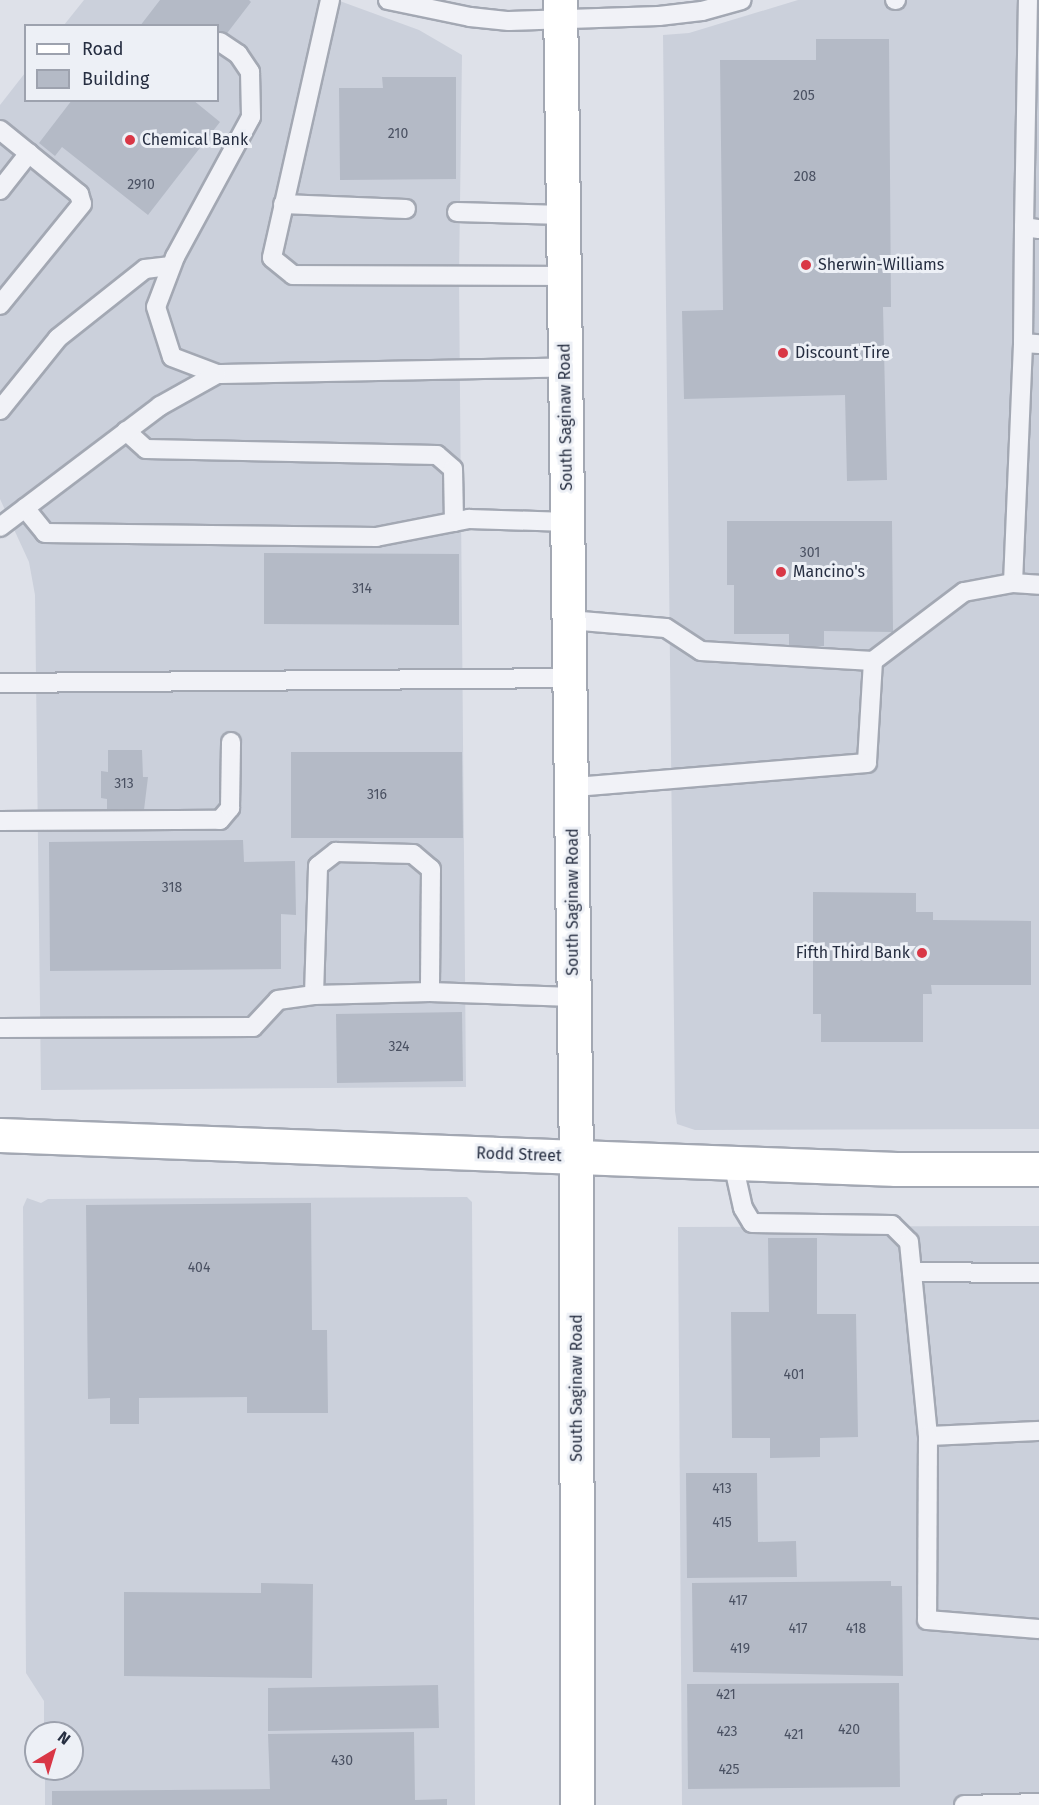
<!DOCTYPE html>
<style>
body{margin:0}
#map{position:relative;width:1039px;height:1805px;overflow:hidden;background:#dee1e9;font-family:"Fira Sans",sans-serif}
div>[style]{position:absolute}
.built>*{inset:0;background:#cbd0db}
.building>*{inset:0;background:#b4bac6}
.roads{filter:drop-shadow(2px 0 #a3a8b3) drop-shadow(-2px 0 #a3a8b3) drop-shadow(0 2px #a3a8b3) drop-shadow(0 -2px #a3a8b3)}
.lane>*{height:18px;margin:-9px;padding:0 9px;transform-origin:9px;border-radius:9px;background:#f1f2f7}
.secondary>*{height:33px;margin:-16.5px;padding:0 16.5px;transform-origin:16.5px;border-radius:16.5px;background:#fff}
.dots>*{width:16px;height:16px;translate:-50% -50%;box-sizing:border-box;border:3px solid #edf0f6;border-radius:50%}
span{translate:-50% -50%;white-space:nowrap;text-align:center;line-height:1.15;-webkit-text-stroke:6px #edf0f6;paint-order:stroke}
.number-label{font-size:14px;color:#4a5162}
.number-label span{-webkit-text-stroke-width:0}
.poi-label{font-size:16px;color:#262e41}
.left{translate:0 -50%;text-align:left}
.right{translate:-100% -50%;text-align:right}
.street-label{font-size:16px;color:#262e41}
.legend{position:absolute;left:24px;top:24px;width:195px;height:78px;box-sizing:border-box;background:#edf0f6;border:2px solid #9da2ae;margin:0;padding:8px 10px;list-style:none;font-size:18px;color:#262e41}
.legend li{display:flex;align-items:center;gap:12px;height:30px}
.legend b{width:30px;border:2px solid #9da2ae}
.north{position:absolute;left:24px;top:1721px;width:60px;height:60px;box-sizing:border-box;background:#edf0f6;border:2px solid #9da2ae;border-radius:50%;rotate:38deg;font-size:16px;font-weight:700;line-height:24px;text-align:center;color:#262e41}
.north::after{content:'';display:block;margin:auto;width:21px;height:27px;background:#d93746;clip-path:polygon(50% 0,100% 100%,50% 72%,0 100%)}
</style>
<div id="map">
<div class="built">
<i style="clip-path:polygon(84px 0,337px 0,419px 30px,462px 55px,459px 277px,466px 1087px,41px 1090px,35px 595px,29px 562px,0 499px,0 105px,25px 73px,26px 100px,218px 100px,218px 26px,64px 25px)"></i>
<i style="clip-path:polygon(798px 0,1039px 0,1039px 1129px,695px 1130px,677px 1124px,675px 1111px,663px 35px,689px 33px)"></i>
<i style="clip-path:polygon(467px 1197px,472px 1202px,475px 1805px,45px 1805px,45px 1769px,72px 1769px,72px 1733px,44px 1733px,44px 1701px,26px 1673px,23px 1207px,27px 1198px,41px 1203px,48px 1199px)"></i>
<i style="clip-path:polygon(1039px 1226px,1039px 1805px,682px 1805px,678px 1227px)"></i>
</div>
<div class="building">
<i style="clip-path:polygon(160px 0,249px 0,251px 2px,218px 45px,218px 26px,140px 26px)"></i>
<i style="clip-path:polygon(816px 39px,889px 39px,891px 307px,883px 307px,887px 480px,847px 481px,845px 395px,684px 399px,682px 311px,723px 310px,720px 60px,816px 60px)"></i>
<i style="clip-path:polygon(382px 77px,456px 77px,456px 179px,340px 180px,339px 88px,383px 88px)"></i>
<i style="clip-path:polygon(72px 100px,193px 100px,220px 122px,148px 215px,62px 147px,55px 156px,39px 143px)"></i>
<i style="clip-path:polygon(727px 521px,892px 521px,893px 632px,824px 631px,824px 646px,789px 646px,789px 634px,734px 634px,734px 585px,727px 585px)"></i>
<i style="clip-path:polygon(264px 553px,459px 554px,459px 625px,264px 624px)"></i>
<i style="clip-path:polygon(108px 750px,142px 750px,143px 777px,148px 777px,143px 818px,107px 818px,107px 799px,101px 798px,101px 771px,108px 772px)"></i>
<i style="clip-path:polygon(291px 752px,462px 752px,463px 838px,291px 838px)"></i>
<i style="clip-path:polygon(243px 840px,244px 862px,295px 861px,296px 915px,281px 914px,281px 969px,50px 971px,49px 842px)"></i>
<i style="clip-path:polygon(813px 892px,916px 893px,916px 912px,933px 912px,933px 920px,1031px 921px,1031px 985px,931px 985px,932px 994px,923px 994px,923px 1042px,821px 1042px,821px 1014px,813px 1014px)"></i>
<i style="clip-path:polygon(462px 1012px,463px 1081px,337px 1083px,336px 1014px)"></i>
<i style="clip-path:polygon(311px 1203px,312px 1330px,327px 1330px,328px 1413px,247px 1413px,247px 1397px,139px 1398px,139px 1424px,110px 1424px,110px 1398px,88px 1399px,86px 1205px)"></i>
<i style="clip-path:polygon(768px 1238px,817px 1238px,817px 1314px,856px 1314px,858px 1437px,820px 1438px,820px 1457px,770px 1458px,770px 1438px,732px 1438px,731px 1312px,769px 1312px)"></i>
<i style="clip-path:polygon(686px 1473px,757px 1473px,758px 1542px,796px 1541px,797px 1577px,687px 1578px)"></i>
<i style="clip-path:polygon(891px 1581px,891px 1586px,902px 1586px,903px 1676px,693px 1672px,692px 1583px)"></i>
<i style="clip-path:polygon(261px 1583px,313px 1584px,312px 1678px,124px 1676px,124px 1592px,261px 1593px)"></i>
<i style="clip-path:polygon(899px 1683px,900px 1787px,688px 1789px,687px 1684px)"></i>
<i style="clip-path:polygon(438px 1685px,439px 1728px,268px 1731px,268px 1688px)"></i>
<i style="clip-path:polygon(414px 1732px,415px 1800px,447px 1799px,447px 1805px,52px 1805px,52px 1791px,270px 1789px,268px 1734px)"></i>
</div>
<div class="roads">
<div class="lane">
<i style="left:330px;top:0;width:264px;rotate:102.7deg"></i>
<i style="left:272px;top:258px;width:27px;rotate:39deg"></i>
<i style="left:293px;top:275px;width:271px;rotate:0.2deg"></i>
<i style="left:388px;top:0;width:84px;rotate:11.7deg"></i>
<i style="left:470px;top:17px;width:39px;rotate:6deg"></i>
<i style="left:509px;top:21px;width:150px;rotate:-1.9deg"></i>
<i style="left:659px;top:16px;width:43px;rotate:-6.6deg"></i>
<i style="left:702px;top:11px;width:41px;rotate:-15.4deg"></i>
<i style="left:895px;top:0;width:1px"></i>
<i style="left:220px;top:42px;width:22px;rotate:34deg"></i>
<i style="left:238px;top:54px;width:22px;rotate:56deg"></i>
<i style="left:250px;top:72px;width:45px;rotate:88.7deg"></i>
<i style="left:251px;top:117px;width:159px;rotate:118.5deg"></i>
<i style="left:175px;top:257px;width:53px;rotate:110.8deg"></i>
<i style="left:156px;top:307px;width:52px;rotate:72.3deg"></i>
<i style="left:172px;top:357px;width:48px;rotate:20.7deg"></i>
<i style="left:217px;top:374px;width:349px;rotate:-1.1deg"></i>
<i style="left:0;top:130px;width:102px;rotate:39deg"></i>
<i style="left:79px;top:194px;width:10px;rotate:73deg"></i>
<i style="left:82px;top:204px;width:130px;rotate:129.1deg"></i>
<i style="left:0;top:190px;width:47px;rotate:-51.9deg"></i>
<i style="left:283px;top:204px;width:123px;rotate:2.3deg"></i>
<i style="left:457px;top:212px;width:106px;rotate:1.6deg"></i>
<i style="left:1024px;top:227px;width:227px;rotate:-89deg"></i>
<i style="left:1023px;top:343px;width:116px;rotate:-89.5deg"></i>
<i style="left:1024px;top:227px;width:15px;rotate:8deg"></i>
<i style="left:0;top:410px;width:92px;rotate:-51.1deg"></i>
<i style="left:58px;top:338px;width:111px;rotate:-38.4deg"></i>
<i style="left:145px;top:269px;width:26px;rotate:-7deg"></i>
<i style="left:126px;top:431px;width:27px;rotate:42deg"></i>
<i style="left:146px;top:449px;width:291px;rotate:1.2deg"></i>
<i style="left:437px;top:455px;width:21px;rotate:41deg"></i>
<i style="left:453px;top:469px;width:53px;rotate:88.9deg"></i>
<i style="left:25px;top:508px;width:32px;rotate:51deg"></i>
<i style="left:45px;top:533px;width:331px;rotate:0.7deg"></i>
<i style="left:376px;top:537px;width:95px;rotate:-11deg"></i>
<i style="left:469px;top:519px;width:99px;rotate:1.7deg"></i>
<i style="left:0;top:527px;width:201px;rotate:-37.1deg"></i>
<i style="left:160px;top:406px;width:65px;rotate:-29.3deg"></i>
<i style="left:1013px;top:583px;width:240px;rotate:-87.6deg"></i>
<i style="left:1023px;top:343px;width:16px;rotate:4deg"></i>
<i style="left:569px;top:620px;width:97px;rotate:4.7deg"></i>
<i style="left:666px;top:628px;width:42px;rotate:33.3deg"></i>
<i style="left:701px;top:651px;width:172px;rotate:3.3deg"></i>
<i style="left:873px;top:661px;width:102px;rotate:93.4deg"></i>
<i style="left:867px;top:763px;width:296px;rotate:175.3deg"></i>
<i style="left:873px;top:661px;width:114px;rotate:-37.2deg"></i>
<i style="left:964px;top:592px;width:50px;rotate:-10.4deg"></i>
<i style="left:1013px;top:583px;width:26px;rotate:4deg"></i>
<i style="left:0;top:683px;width:570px;rotate:-0.5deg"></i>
<i style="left:0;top:821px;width:220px;rotate:-0.3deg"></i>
<i style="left:220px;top:820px;width:16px;rotate:-50deg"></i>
<i style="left:230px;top:808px;width:66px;rotate:-89.1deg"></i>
<i style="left:314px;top:995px;width:129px;rotate:-88.2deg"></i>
<i style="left:318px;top:866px;width:23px;rotate:-38deg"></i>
<i style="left:336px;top:852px;width:77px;rotate:1.5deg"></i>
<i style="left:413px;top:854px;width:23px;rotate:40deg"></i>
<i style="left:431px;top:869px;width:123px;rotate:90.5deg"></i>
<i style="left:0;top:1028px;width:253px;rotate:-0.2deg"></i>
<i style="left:253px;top:1027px;width:37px;rotate:-47deg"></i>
<i style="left:278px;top:1000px;width:36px;rotate:-8deg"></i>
<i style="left:314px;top:995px;width:116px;rotate:-1.5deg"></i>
<i style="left:430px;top:992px;width:143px;rotate:2deg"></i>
<i style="left:733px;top:1163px;width:46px;rotate:77.5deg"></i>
<i style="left:743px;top:1208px;width:17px;rotate:59deg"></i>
<i style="left:752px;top:1223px;width:140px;rotate:0.8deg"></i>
<i style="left:892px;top:1225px;width:24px;rotate:45deg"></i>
<i style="left:909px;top:1242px;width:195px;rotate:84.4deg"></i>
<i style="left:928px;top:1436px;width:111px;rotate:-2.6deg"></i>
<i style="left:912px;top:1272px;width:127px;rotate:0.5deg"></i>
<i style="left:928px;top:1436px;width:184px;rotate:90.3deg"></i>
<i style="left:927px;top:1620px;width:112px;rotate:4.6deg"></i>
<i style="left:964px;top:1805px;width:75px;rotate:-1.5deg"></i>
</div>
<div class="secondary">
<i style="left:560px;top:0;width:1157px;rotate:89.21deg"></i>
<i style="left:576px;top:1157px;width:648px;rotate:89.91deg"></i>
<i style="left:0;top:1135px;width:897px;rotate:2.17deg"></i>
<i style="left:896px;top:1169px;width:143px"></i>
</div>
</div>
<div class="dots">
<i style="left:130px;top:140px;background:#d93746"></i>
<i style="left:806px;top:265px;background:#d93746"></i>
<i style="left:783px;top:353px;background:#d93746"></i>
<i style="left:781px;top:572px;background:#d93746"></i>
<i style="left:922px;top:953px;background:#d93746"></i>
</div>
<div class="number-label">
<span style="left:804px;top:96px">205</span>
<span style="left:398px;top:134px">210</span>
<span style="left:805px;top:177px">208</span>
<span style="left:141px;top:185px">2910</span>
<span style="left:810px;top:553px">301</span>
<span style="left:362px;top:589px">314</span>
<span style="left:124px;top:784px">313</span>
<span style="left:377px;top:795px">316</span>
<span style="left:172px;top:888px">318</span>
<span style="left:399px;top:1047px">324</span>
<span style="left:199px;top:1268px">404</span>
<span style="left:794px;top:1375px">401</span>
<span style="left:722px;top:1489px">413</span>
<span style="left:722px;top:1523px">415</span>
<span style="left:738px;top:1601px">417</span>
<span style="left:798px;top:1629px">417</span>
<span style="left:856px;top:1629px">418</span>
<span style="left:740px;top:1649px">419</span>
<span style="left:726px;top:1695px">421</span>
<span style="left:849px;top:1730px">420</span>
<span style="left:727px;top:1732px">423</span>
<span style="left:794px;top:1735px">421</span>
<span style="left:342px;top:1761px">430</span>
<span style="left:729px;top:1770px">425</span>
</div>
<div class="poi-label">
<span class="left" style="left:142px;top:140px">Chemical Bank</span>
<span class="left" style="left:818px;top:265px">Sherwin-Williams</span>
<span class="left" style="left:795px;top:353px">Discount Tire</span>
<span class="left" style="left:793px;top:572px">Mancino's</span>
<span class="right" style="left:910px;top:953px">Fifth Third Bank</span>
</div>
<div class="street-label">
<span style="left:566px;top:417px;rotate:-91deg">South Saginaw Road</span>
<span style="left:573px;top:902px;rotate:-90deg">South Saginaw Road</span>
<span style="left:519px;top:1155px;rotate:2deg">Rodd Street</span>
<span style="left:577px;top:1388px;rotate:-90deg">South Saginaw Road</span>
</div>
<ul class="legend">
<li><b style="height:8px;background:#fff"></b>Road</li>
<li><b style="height:16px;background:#b4bac6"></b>Building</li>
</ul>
<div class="north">N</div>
</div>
